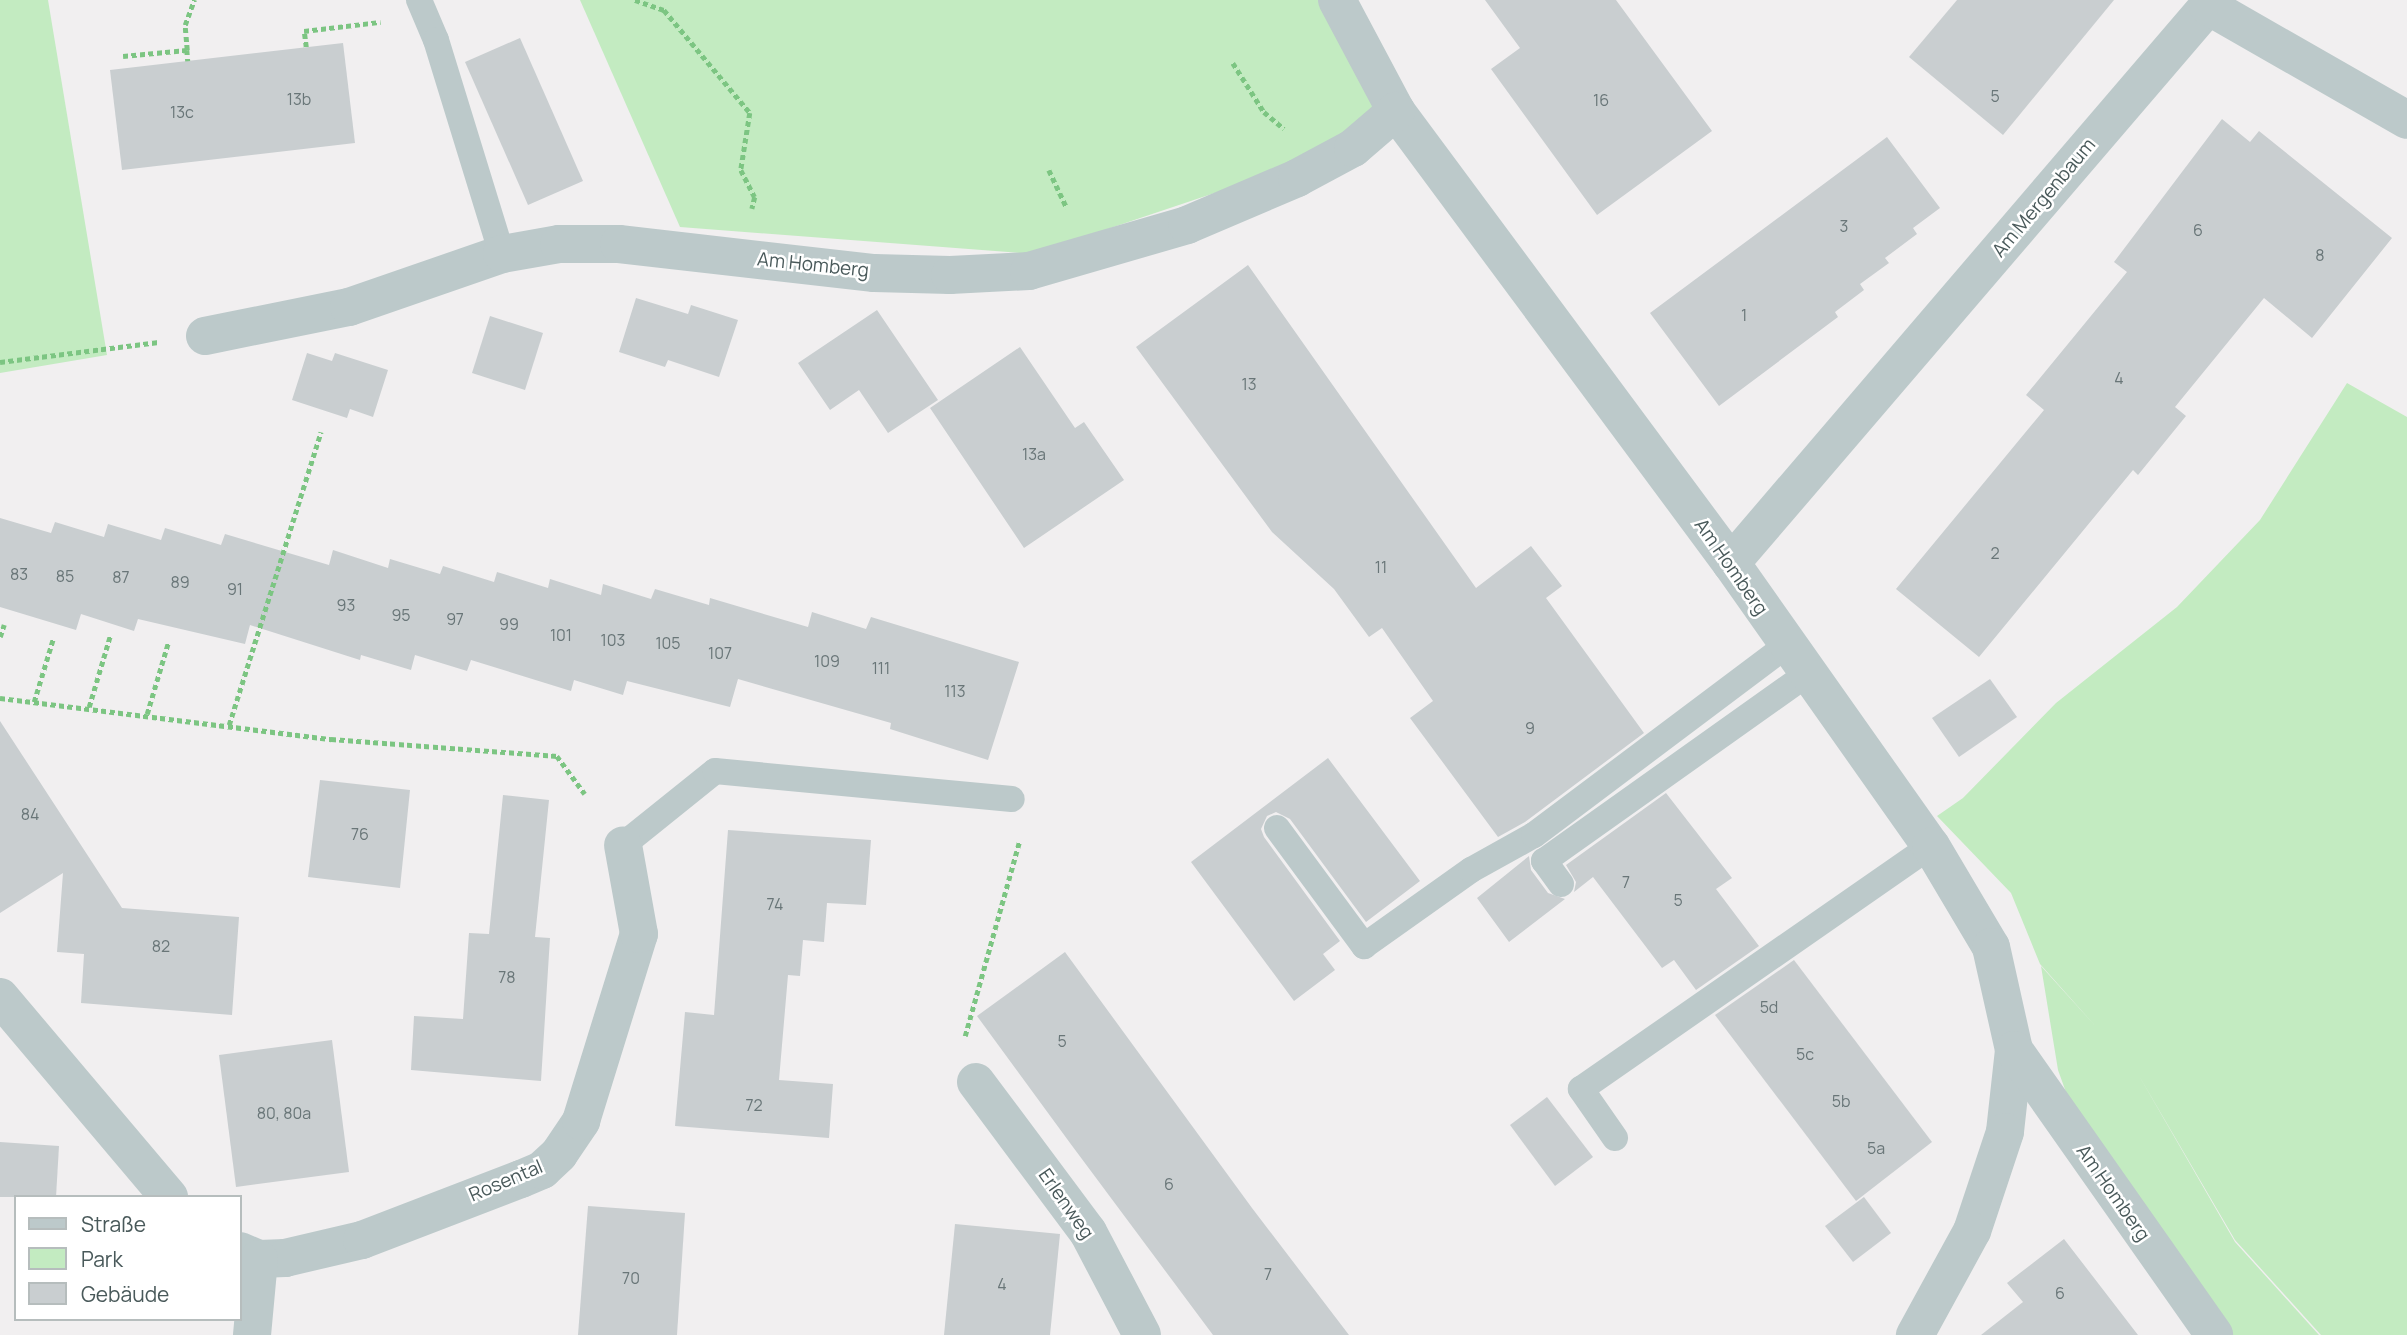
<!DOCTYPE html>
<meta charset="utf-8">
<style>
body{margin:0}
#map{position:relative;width:2407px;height:1335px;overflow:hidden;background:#f1eff0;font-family:Manrope,sans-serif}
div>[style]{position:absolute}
.green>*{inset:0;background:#c3ebc1}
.building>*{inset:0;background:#c9ced0}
.path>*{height:4.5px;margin-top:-2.25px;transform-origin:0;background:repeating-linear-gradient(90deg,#7cc582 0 5px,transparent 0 8.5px)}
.service>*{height:26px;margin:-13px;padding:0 13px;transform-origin:13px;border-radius:13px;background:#bcc9ca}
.minor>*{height:38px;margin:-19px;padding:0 19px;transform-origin:19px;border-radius:19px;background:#bcc9ca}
span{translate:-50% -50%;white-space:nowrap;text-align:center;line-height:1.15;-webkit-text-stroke:5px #fff;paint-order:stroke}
.number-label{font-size:16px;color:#697678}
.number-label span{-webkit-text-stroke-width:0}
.street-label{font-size:19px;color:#49595a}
.legend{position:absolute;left:14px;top:1195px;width:228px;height:126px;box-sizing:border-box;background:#fff;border:2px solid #b6bdbd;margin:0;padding:9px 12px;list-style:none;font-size:21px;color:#49595a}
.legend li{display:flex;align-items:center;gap:14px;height:35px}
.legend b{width:35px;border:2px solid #b6bdbd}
</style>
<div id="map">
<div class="green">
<i style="clip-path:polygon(0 0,48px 0,107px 355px,0 373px)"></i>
<i style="clip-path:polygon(580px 0,1318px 0,1390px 134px,1033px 254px,680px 227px)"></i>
<i style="clip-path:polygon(2347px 383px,2407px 417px,2407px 1335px,2321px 1335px,2235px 1240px,2138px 1074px,2235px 1242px,2319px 1335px,2233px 1335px,2081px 1134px,2058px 1070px,2041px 966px,2098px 1029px,2040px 964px,2011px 893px,1937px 816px,1963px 798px,2056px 703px,2177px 607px,2260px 520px)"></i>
</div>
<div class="building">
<i style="clip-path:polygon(1485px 0,1616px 0,1712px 131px,1597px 215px,1491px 69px,1520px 48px)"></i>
<i style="clip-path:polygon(1957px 0,2114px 0,2003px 135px,1909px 57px)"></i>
<i style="clip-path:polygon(520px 38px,583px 181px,528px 205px,465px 62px)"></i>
<i style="clip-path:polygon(343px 43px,355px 143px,122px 170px,110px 70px)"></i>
<i style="clip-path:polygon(2222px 119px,2250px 142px,2259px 131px,2392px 238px,2312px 338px,2264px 298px,2175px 407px,2186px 416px,2138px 475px,2133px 470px,1979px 657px,1896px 589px,2044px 410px,2026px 395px,2127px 272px,2114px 262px)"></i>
<i style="clip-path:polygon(1887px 137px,1940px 208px,1913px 228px,1917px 234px,1885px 258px,1889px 263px,1860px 284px,1864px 290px,1835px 312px,1838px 317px,1719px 406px,1650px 313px)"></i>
<i style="clip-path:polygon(1248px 265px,1476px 588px,1531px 546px,1562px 586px,1546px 598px,1644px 733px,1525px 822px,1498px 837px,1410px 718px,1433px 701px,1382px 628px,1369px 637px,1334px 589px,1272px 532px,1136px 347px)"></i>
<i style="clip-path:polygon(636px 298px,688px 314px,691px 305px,738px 320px,719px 377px,668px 360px,665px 367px,619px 352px)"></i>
<i style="clip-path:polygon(877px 310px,938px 400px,888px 433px,859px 390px,830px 410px,798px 363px)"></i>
<i style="clip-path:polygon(490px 316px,543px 333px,525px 390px,472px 373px)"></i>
<i style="clip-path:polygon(1020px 347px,1075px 428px,1084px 422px,1124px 480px,1024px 548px,930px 408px)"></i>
<i style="clip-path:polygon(307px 353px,332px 361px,335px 353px,388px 370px,373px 417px,350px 409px,347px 418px,292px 400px)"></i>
<i style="clip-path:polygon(0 518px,51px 533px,55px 522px,104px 537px,108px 524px,161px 540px,165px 528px,221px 545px,225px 534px,329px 565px,333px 550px,388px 568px,390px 559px,440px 574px,443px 566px,494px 582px,497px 572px,548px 588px,550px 579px,601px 595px,603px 584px,651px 599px,655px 589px,709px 605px,710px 598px,808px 627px,812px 612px,866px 629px,871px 617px,1019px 662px,988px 760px,890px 729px,891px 723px,738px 679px,730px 707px,627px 681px,623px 695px,574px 680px,571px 691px,471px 660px,467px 671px,415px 655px,411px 670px,361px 655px,360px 660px,250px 625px,245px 644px,138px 619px,134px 631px,81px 614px,76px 630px,0 607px)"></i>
<i style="clip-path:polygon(1990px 679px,2017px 717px,1959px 757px,1932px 718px)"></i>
<i style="clip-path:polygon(0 721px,122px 908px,239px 917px,232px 1015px,81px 1003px,84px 954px,57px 952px,63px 873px,0 913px)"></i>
<i style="clip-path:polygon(1328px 758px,1420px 881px,1366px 922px,1290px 819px,1276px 812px,1267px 816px,1261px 829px,1264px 837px,1340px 941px,1323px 954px,1335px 970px,1294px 1001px,1191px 862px)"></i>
<i style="clip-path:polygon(320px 780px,410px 790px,400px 888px,308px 877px)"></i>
<i style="clip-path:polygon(1666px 793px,1732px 878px,1716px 889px,1759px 946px,1696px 990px,1674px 960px,1662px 968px,1593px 877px,1574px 892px,1576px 882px,1566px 865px)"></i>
<i style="clip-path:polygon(503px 795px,549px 800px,535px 937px,550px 938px,541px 1081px,411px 1070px,414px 1016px,463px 1019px,469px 933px,489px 934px)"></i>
<i style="clip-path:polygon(728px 830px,871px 840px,866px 905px,827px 903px,824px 942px,803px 940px,800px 976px,788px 975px,779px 1080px,833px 1084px,829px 1138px,675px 1126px,685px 1012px,714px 1015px)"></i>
<i style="clip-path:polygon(1529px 856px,1531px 870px,1548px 893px,1565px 899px,1509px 942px,1477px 898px)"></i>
<i style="clip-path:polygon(1065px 952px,1252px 1208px,1349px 1335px,1213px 1335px,1070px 1143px,977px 1016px)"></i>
<i style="clip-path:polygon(1794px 960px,1932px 1142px,1856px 1201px,1715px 1015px)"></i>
<i style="clip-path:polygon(332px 1040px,349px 1172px,236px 1187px,219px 1055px)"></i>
<i style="clip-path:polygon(1547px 1097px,1593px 1157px,1555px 1186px,1510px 1125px)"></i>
<i style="clip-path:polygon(0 1142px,59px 1146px,56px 1197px,0 1197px)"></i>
<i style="clip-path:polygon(1864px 1197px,1891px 1233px,1853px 1262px,1825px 1226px)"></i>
<i style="clip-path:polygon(588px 1206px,685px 1213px,677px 1335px,578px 1335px)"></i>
<i style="clip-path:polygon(955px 1224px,1060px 1234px,1050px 1335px,944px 1335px)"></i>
<i style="clip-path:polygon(2064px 1239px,2138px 1335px,1981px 1335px,2023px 1302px,2007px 1283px)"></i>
</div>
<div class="path">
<i style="left:635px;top:0;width:31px;rotate:19deg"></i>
<i style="left:664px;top:10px;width:134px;rotate:50.1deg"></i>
<i style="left:750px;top:113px;width:58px;rotate:99deg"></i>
<i style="left:741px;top:170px;width:30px;rotate:63deg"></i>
<i style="left:755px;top:197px;width:12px;rotate:104deg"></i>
<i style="left:306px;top:47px;width:16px;rotate:-97deg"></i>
<i style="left:304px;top:31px;width:77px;rotate:-6.8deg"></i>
<i style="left:187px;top:50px;width:11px;rotate:85deg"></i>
<i style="left:123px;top:56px;width:64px;rotate:-5.4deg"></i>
<i style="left:187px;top:50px;width:25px;rotate:-95deg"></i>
<i style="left:185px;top:25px;width:27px;rotate:-70deg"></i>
<i style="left:1233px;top:63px;width:58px;rotate:57.7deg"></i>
<i style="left:1264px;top:112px;width:26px;rotate:40deg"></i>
<i style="left:1049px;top:170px;width:42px;rotate:64.7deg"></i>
<i style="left:0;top:362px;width:160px;rotate:-7.2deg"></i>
<i style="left:0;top:637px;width:13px;rotate:-72deg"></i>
<i style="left:0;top:698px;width:334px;rotate:7.1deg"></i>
<i style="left:331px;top:739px;width:227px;rotate:4.3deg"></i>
<i style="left:557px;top:756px;width:47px;rotate:53.6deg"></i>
<i style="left:34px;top:702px;width:66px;rotate:-73.2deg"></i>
<i style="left:89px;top:707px;width:74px;rotate:-73.5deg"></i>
<i style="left:147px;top:714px;width:74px;rotate:-73.5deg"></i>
<i style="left:229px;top:725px;width:307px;rotate:-72.6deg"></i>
<i style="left:965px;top:1036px;width:201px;rotate:-74.4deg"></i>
</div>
<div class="service">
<i style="left:419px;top:0;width:43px;rotate:67deg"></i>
<i style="left:436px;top:40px;width:224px;rotate:72.9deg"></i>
<i style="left:1277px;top:828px;width:147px;rotate:53.6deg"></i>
<i style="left:1364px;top:946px;width:131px;rotate:-35.4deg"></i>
<i style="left:1471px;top:870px;width:72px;rotate:-29.1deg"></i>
<i style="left:1534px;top:835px;width:315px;rotate:-36.9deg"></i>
<i style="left:623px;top:845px;width:118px;rotate:-38.8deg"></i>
<i style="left:715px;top:771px;width:298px;rotate:5.4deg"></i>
<i style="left:1561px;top:884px;width:29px;rotate:-126deg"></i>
<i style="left:1544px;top:861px;width:321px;rotate:-35.4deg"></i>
<i style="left:1615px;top:1138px;width:60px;rotate:-124.8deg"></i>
<i style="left:1581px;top:1089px;width:426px;rotate:-34.8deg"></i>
</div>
<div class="minor">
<i style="left:1337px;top:0;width:126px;rotate:62deg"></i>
<i style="left:1396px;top:111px;width:563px;rotate:53.46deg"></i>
<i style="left:1731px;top:563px;width:347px;rotate:54.8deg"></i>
<i style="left:1931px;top:846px;width:117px;rotate:59.3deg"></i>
<i style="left:1991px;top:947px;width:106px;rotate:77.4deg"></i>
<i style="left:2014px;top:1050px;width:82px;rotate:96.3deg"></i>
<i style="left:2005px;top:1132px;width:104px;rotate:108.4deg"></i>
<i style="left:1972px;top:1231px;width:119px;rotate:118.7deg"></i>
<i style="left:205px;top:336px;width:147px;rotate:-11.4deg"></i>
<i style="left:349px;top:307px;width:162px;rotate:-19.1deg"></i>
<i style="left:502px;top:254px;width:58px;rotate:-10deg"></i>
<i style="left:559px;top:244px;width:60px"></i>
<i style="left:619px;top:244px;width:257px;rotate:6.5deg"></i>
<i style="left:874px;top:273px;width:76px;rotate:1.5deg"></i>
<i style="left:950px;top:275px;width:79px;rotate:-2.9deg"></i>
<i style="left:1029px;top:271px;width:165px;rotate:-16.2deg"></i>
<i style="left:1187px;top:225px;width:120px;rotate:-23.1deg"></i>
<i style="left:1297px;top:178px;width:64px;rotate:-28.2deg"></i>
<i style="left:1353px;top:148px;width:57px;rotate:-40.7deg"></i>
<i style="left:1731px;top:563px;width:733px;rotate:-49.42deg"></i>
<i style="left:2208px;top:6px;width:229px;rotate:29.8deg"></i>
<i style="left:0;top:997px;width:262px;rotate:49.8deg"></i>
<i style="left:2014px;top:1050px;width:348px;rotate:54.9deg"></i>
<i style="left:976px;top:1082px;width:187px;rotate:53.3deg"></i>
<i style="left:1088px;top:1232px;width:116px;rotate:62.3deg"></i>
<i style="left:240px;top:1251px;width:21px;rotate:23deg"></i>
<i style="left:259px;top:1259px;width:26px;rotate:-2deg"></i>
<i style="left:285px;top:1258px;width:79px;rotate:-13.2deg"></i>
<i style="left:362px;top:1240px;width:170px;rotate:-21deg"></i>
<i style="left:521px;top:1179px;width:23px;rotate:-23deg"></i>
<i style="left:542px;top:1170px;width:23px;rotate:-43deg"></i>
<i style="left:559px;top:1154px;width:40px;rotate:-56deg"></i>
<i style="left:581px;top:1121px;width:196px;rotate:-72.8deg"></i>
<i style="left:639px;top:934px;width:90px;rotate:-100.2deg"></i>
<i style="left:252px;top:1335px;width:76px;rotate:-84.7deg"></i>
</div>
<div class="number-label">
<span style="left:1995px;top:96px">5</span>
<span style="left:299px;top:99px">13b</span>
<span style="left:1601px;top:100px">16</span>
<span style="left:182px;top:112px">13c</span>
<span style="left:1844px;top:226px">3</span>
<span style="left:2198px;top:230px">6</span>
<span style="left:2320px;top:255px">8</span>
<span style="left:1744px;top:315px">1</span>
<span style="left:2119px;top:378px">4</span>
<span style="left:1249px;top:384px">13</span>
<span style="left:1034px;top:454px">13a</span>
<span style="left:1995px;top:553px">2</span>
<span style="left:1381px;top:567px">11</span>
<span style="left:19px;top:574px">83</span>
<span style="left:65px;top:576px">85</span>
<span style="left:121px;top:577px">87</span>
<span style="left:180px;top:582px">89</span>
<span style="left:235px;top:589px">91</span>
<span style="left:346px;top:605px">93</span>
<span style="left:401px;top:615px">95</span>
<span style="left:455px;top:619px">97</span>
<span style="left:509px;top:624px">99</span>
<span style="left:561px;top:635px">101</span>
<span style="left:613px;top:640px">103</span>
<span style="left:668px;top:643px">105</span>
<span style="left:720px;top:653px">107</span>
<span style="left:827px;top:661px">109</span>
<span style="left:881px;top:668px">111</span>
<span style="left:955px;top:691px">113</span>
<span style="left:1530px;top:728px">9</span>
<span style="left:30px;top:814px">84</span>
<span style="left:360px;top:834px">76</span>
<span style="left:1626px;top:882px">7</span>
<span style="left:1678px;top:900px">5</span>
<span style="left:775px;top:904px">74</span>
<span style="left:161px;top:946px">82</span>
<span style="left:507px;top:977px">78</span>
<span style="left:1769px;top:1007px">5d</span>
<span style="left:1062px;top:1041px">5</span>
<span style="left:1805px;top:1054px">5c</span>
<span style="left:1841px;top:1101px">5b</span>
<span style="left:754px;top:1105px">72</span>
<span style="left:284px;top:1113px">80, 80a</span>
<span style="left:1876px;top:1148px">5a</span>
<span style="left:1169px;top:1184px">6</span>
<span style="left:1268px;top:1274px">7</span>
<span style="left:631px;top:1278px">70</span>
<span style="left:1002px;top:1284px">4</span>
<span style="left:2060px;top:1293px">6</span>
</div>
<div class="street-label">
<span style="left:2044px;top:198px;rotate:-50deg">Am Mergenbaum</span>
<span style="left:813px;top:265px;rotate:6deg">Am Homberg</span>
<span style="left:1731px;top:567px;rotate:55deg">Am Homberg</span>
<span style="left:506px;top:1181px;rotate:-23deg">Rosental</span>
<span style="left:2113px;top:1193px;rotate:55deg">Am Homberg</span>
<span style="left:1066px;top:1204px;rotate:55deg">Erlenweg</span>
</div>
<ul class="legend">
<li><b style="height:9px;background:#bcc9ca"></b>Straße</li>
<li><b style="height:19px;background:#c3ebc1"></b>Park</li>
<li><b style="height:19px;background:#c9ced0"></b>Gebäude</li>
</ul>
</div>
